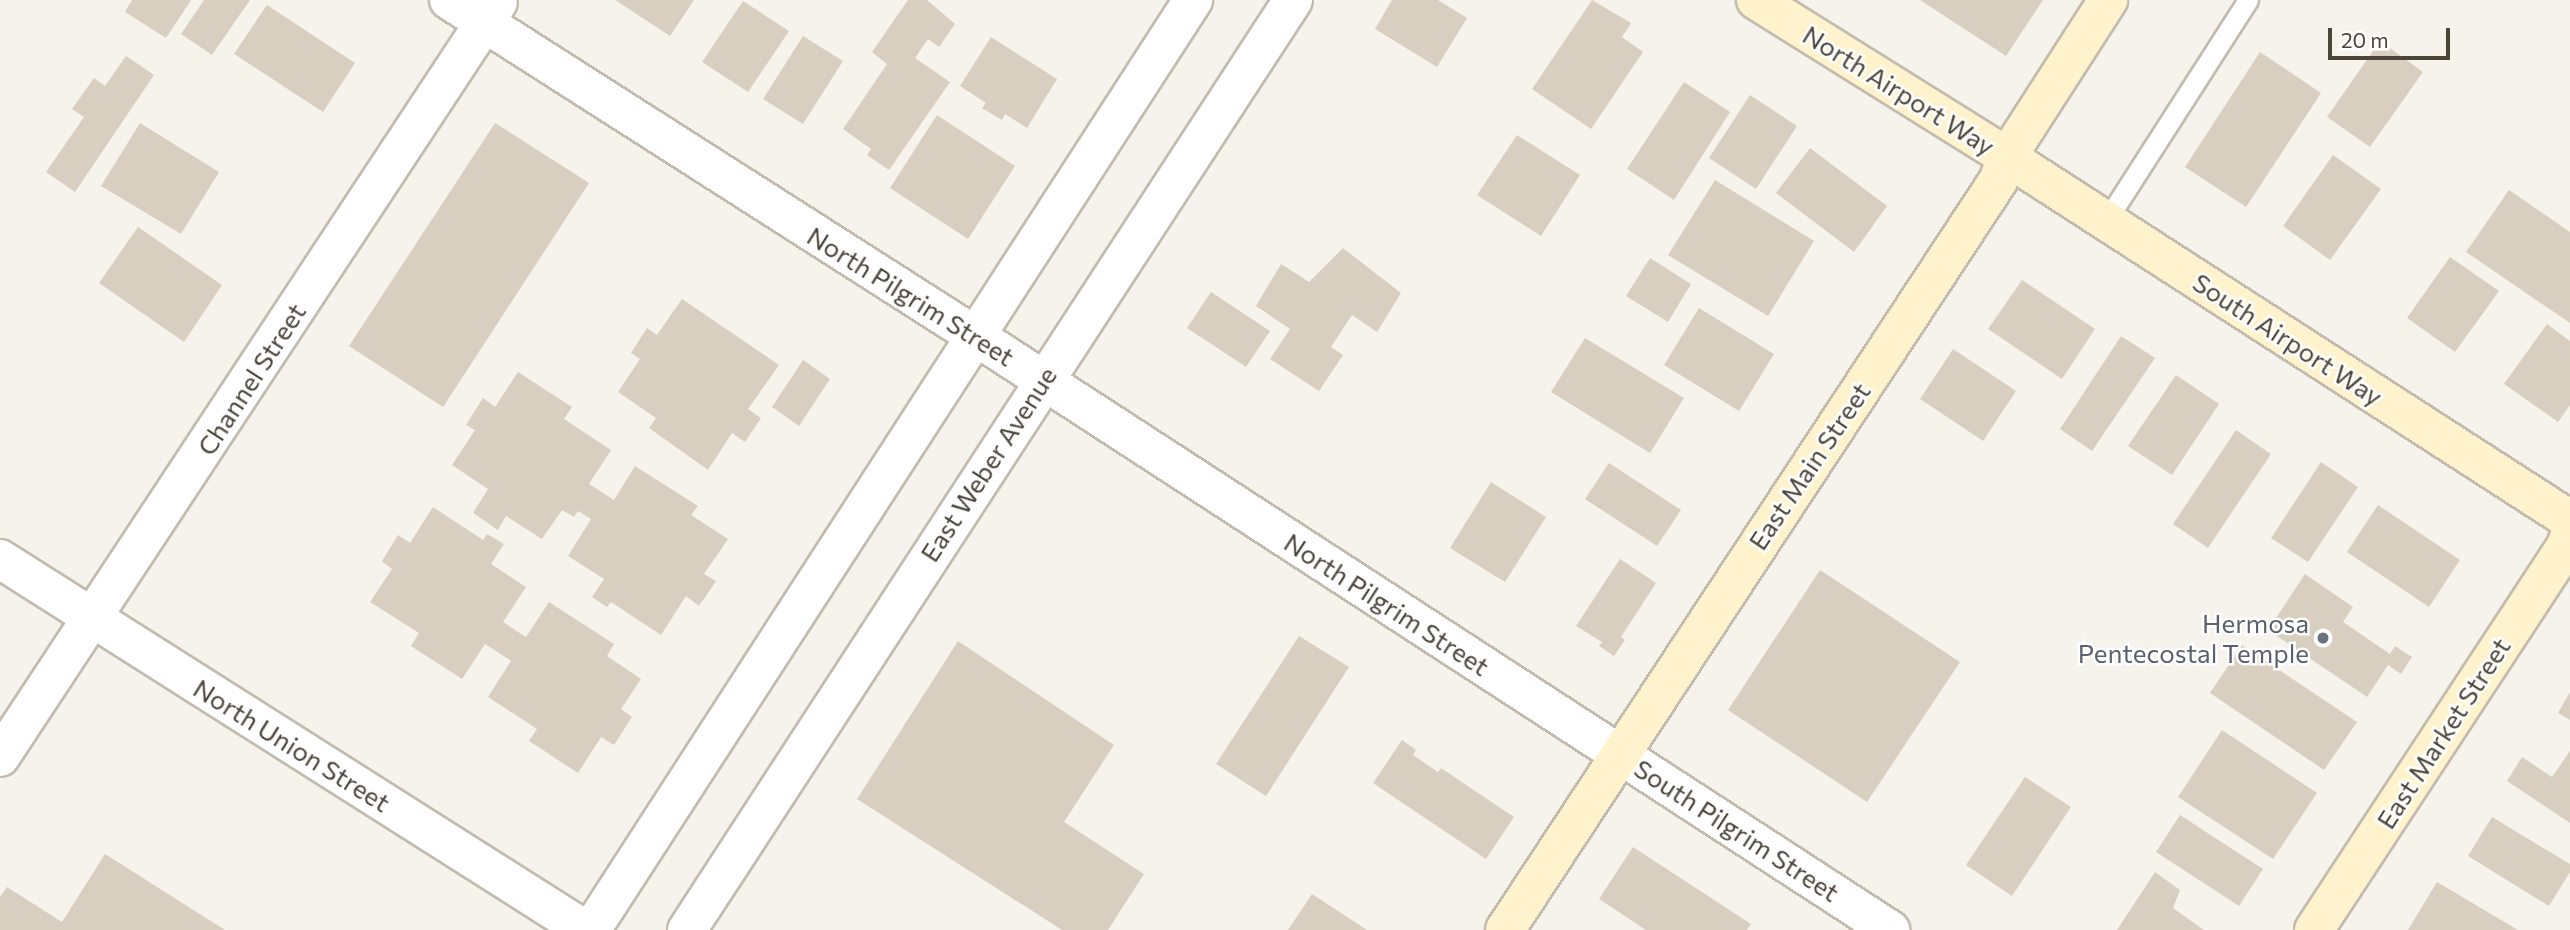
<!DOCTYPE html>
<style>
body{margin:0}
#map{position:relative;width:2570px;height:930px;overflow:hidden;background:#f6f3ec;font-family:Commissioner,sans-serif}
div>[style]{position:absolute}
.building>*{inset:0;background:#d8cfc1}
.roads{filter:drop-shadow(2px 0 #c2bbae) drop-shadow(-2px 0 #c2bbae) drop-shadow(0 2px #c2bbae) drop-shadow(0 -2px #c2bbae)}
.service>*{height:19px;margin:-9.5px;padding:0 9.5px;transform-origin:9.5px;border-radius:9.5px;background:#fff}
.minor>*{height:38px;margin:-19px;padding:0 19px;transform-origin:19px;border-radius:19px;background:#fff}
.tertiary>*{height:38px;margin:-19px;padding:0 19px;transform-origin:19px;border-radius:19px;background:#fff}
.secondary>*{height:38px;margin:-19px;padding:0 19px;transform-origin:19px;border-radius:19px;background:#fff3cd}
.dots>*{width:19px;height:19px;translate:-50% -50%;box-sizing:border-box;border:4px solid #fff;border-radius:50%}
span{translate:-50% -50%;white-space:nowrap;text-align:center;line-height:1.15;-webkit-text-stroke:5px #fff;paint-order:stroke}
.street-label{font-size:26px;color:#4b4439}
.worship-label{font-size:26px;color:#5b616d}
.right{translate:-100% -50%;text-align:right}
.scale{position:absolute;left:2328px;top:28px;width:122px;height:32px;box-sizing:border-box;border:4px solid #4b4439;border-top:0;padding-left:9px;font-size:21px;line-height:24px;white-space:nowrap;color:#4b4439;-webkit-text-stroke:5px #fff;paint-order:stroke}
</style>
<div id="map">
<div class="building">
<i style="clip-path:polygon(132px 0,191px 0,166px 38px,125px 12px)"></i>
<i style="clip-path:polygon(204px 0,250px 0,212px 55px,181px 34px)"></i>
<i style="clip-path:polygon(615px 0,694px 0,670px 36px)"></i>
<i style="clip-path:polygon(908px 0,927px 0,955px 24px,939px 47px,928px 39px,915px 58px,950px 82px,889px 170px,867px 155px,871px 149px,843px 129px,887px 64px,872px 52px)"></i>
<i style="clip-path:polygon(1392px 0,1438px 0,1467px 18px,1437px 67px,1375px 29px)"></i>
<i style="clip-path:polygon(1592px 0,1631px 23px,1622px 37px,1643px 52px,1591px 129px,1532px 89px)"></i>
<i style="clip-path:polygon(1920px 0,2043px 0,2006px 56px)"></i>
<i style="clip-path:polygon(743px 1px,789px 31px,748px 92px,702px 62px)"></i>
<i style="clip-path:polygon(267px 5px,355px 63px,323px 112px,234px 54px)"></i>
<i style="clip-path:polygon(803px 36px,843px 61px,803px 124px,763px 99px)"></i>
<i style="clip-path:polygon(991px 37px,1057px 79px,1027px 128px,1005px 114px,1002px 120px,982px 108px,986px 103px,960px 86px)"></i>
<i style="clip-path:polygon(2380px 41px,2423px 72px,2370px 147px,2327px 117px)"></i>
<i style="clip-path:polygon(2260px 52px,2321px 93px,2246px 207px,2185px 167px)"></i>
<i style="clip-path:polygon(126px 56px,154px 75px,75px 192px,46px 172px,84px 117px,72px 109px,94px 78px,105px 86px)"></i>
<i style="clip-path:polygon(1684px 82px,1730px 112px,1674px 200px,1627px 169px)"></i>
<i style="clip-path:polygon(1750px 95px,1797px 126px,1756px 189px,1709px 158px)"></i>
<i style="clip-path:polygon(937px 115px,1015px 166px,968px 239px,890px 188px)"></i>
<i style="clip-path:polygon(140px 123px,219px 172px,181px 234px,101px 186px)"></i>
<i style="clip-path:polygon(495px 123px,589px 183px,443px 407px,349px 346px)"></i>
<i style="clip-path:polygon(1517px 135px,1580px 175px,1541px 236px,1477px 195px)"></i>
<i style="clip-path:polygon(1810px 148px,1887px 206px,1854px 252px,1776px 193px)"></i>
<i style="clip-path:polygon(2333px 155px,2381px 189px,2330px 260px,2283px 226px)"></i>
<i style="clip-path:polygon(1715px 180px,1814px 241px,1768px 316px,1668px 255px)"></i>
<i style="clip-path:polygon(2509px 190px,2570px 232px,2570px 323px,2466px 252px)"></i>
<i style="clip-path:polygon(138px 227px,222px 285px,184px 342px,99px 283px)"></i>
<i style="clip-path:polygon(1343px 248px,1401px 293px,1377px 332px,1352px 315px,1331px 347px,1343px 355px,1319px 391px,1270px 359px,1290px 329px,1256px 306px,1281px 264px,1309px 282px)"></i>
<i style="clip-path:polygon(2450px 257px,2499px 291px,2455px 352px,2407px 318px)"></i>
<i style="clip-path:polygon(1650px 258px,1691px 284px,1668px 322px,1626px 296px)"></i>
<i style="clip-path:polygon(2022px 280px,2095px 329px,2062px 379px,1988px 329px)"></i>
<i style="clip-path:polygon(1211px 292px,1270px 331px,1246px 367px,1187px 328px)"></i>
<i style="clip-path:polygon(682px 299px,779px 365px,748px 409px,761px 418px,745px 442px,732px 433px,708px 470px,649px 428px,656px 418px,618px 392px,640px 359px,631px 353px,647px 328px,657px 335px)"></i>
<i style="clip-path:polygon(1699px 308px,1774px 354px,1739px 411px,1664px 365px)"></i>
<i style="clip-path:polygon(2547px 324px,2570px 341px,2570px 405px,2558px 422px,2504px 384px)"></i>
<i style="clip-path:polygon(2121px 336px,2155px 358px,2092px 451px,2060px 429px)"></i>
<i style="clip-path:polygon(1585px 338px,1684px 398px,1650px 453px,1551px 392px)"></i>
<i style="clip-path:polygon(1953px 349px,2016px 391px,1983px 441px,1920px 399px)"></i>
<i style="clip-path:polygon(803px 360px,830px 379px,799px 426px,772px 407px)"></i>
<i style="clip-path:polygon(518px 372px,572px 407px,564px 419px,611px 450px,589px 484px,614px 500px,635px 466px,698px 506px,691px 515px,728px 539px,704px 574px,716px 581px,699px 606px,686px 596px,661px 635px,611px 602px,607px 607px,592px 597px,604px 579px,568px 556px,591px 519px,578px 511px,574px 517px,562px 510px,542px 539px,506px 516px,498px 530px,473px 513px,488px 489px,452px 465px,475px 430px,466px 425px,483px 398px,495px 407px)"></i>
<i style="clip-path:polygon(2176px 375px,2219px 404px,2172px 475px,2128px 446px)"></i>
<i style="clip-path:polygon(2236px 430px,2271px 454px,2208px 548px,2173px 524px)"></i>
<i style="clip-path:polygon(2321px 462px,2358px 487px,2308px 562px,2271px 538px)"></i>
<i style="clip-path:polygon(1609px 463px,1681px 510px,1657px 546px,1585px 499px)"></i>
<i style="clip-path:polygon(1491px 482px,1546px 517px,1505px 582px,1450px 548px)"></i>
<i style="clip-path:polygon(2378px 505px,2460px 560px,2429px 607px,2347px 552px)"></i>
<i style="clip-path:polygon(433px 507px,483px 540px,487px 534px,504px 544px,491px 564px,526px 587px,503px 622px,526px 637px,549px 602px,614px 644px,607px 656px,641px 679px,621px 709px,632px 717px,614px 745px,601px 737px,578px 773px,529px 741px,537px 729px,488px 697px,511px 661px,485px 644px,462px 679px,411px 646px,419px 633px,370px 602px,392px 569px,382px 561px,398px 535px,410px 543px)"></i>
<i style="clip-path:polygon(1620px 559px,1656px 583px,1621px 637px,1625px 640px,1614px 656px,1599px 646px,1602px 642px,1576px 626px)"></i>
<i style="clip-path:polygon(1820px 570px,1960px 662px,1867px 802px,1728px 710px)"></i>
<i style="clip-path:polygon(2305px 574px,2353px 607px,2343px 622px,2390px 654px,2395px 646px,2412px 657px,2401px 674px,2388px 665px,2367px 697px,2268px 630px)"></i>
<i style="clip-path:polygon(1299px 636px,1349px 667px,1266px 796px,1216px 764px)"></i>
<i style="clip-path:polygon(958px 641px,1114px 745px,1064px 822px,1144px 874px,1108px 930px,1062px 930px,857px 799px)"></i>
<i style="clip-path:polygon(2242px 645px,2357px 722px,2324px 770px,2210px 693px)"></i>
<i style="clip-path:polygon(2570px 692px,2570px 720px,2558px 713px)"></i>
<i style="clip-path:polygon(2222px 730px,2317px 793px,2273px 859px,2178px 797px)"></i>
<i style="clip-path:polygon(1402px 740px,1416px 750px,1413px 755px,1438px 772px,1441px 768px,1514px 817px,1486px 859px,1373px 783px)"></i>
<i style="clip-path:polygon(2570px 751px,2570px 823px,2507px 781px,2522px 757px,2552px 777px)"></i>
<i style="clip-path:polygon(2025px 777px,2071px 807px,2012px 896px,1966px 865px)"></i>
<i style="clip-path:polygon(2180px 815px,2263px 869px,2239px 906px,2156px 852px)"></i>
<i style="clip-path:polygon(2492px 817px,2570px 864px,2570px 872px,2549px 906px,2468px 856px)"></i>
<i style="clip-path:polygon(1633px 847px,1751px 924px,1747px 930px,1646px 930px,1599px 899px)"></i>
<i style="clip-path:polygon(105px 854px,225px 930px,0 930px,0 897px,7px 887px,62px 922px)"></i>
<i style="clip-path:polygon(2155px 872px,2180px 890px,2173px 908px,2204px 930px,2117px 930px)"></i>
<i style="clip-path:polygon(2437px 882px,2518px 930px,2408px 930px)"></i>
<i style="clip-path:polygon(1312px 894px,1367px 930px,1288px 930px)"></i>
</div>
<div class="roads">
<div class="service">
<i style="left:2106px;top:221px;width:263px;rotate:-57.3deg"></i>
</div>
<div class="minor">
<i style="left:449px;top:0;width:626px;rotate:32.55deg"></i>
<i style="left:977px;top:337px;width:1089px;rotate:33deg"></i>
<i style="left:0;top:559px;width:693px;rotate:32.38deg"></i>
<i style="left:0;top:757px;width:904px;rotate:-56.59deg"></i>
</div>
<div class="tertiary">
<i style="left:591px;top:930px;width:1108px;rotate:-57.08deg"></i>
<i style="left:687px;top:930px;width:1110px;rotate:-56.91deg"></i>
</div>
<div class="secondary">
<i style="left:1756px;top:0;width:296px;rotate:32deg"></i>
<i style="left:2007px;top:157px;width:670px;rotate:32.81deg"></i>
<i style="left:1505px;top:930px;width:897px;rotate:-56.65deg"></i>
<i style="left:1998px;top:181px;width:26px;rotate:-69deg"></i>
<i style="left:2007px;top:157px;width:187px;rotate:-57.2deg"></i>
<i style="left:2314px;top:930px;width:457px;rotate:-56.7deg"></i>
<i style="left:2565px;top:548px;width:14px;rotate:-69deg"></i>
</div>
</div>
<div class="dots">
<i style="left:2323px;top:638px;background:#6b7280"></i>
</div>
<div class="street-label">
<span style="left:1899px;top:90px;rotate:32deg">North Airport Way</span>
<span style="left:911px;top:296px;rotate:32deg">North Pilgrim Street</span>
<span style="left:2288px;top:339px;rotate:33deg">South Airport Way</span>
<span style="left:251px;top:379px;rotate:-57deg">Channel Street</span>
<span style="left:988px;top:464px;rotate:-57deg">East Weber Avenue</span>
<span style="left:1809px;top:466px;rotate:-56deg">East Main Street</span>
<span style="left:1387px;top:604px;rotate:33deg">North Pilgrim Street</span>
<span style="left:2443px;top:733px;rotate:-57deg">East Market Street</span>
<span style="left:292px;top:745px;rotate:32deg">North Union Street</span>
<span style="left:1737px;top:830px;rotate:33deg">South Pilgrim Street</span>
</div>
<div class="worship-label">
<span class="right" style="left:2309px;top:638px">Hermosa<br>Pentecostal Temple</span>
</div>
<div class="scale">20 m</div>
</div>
